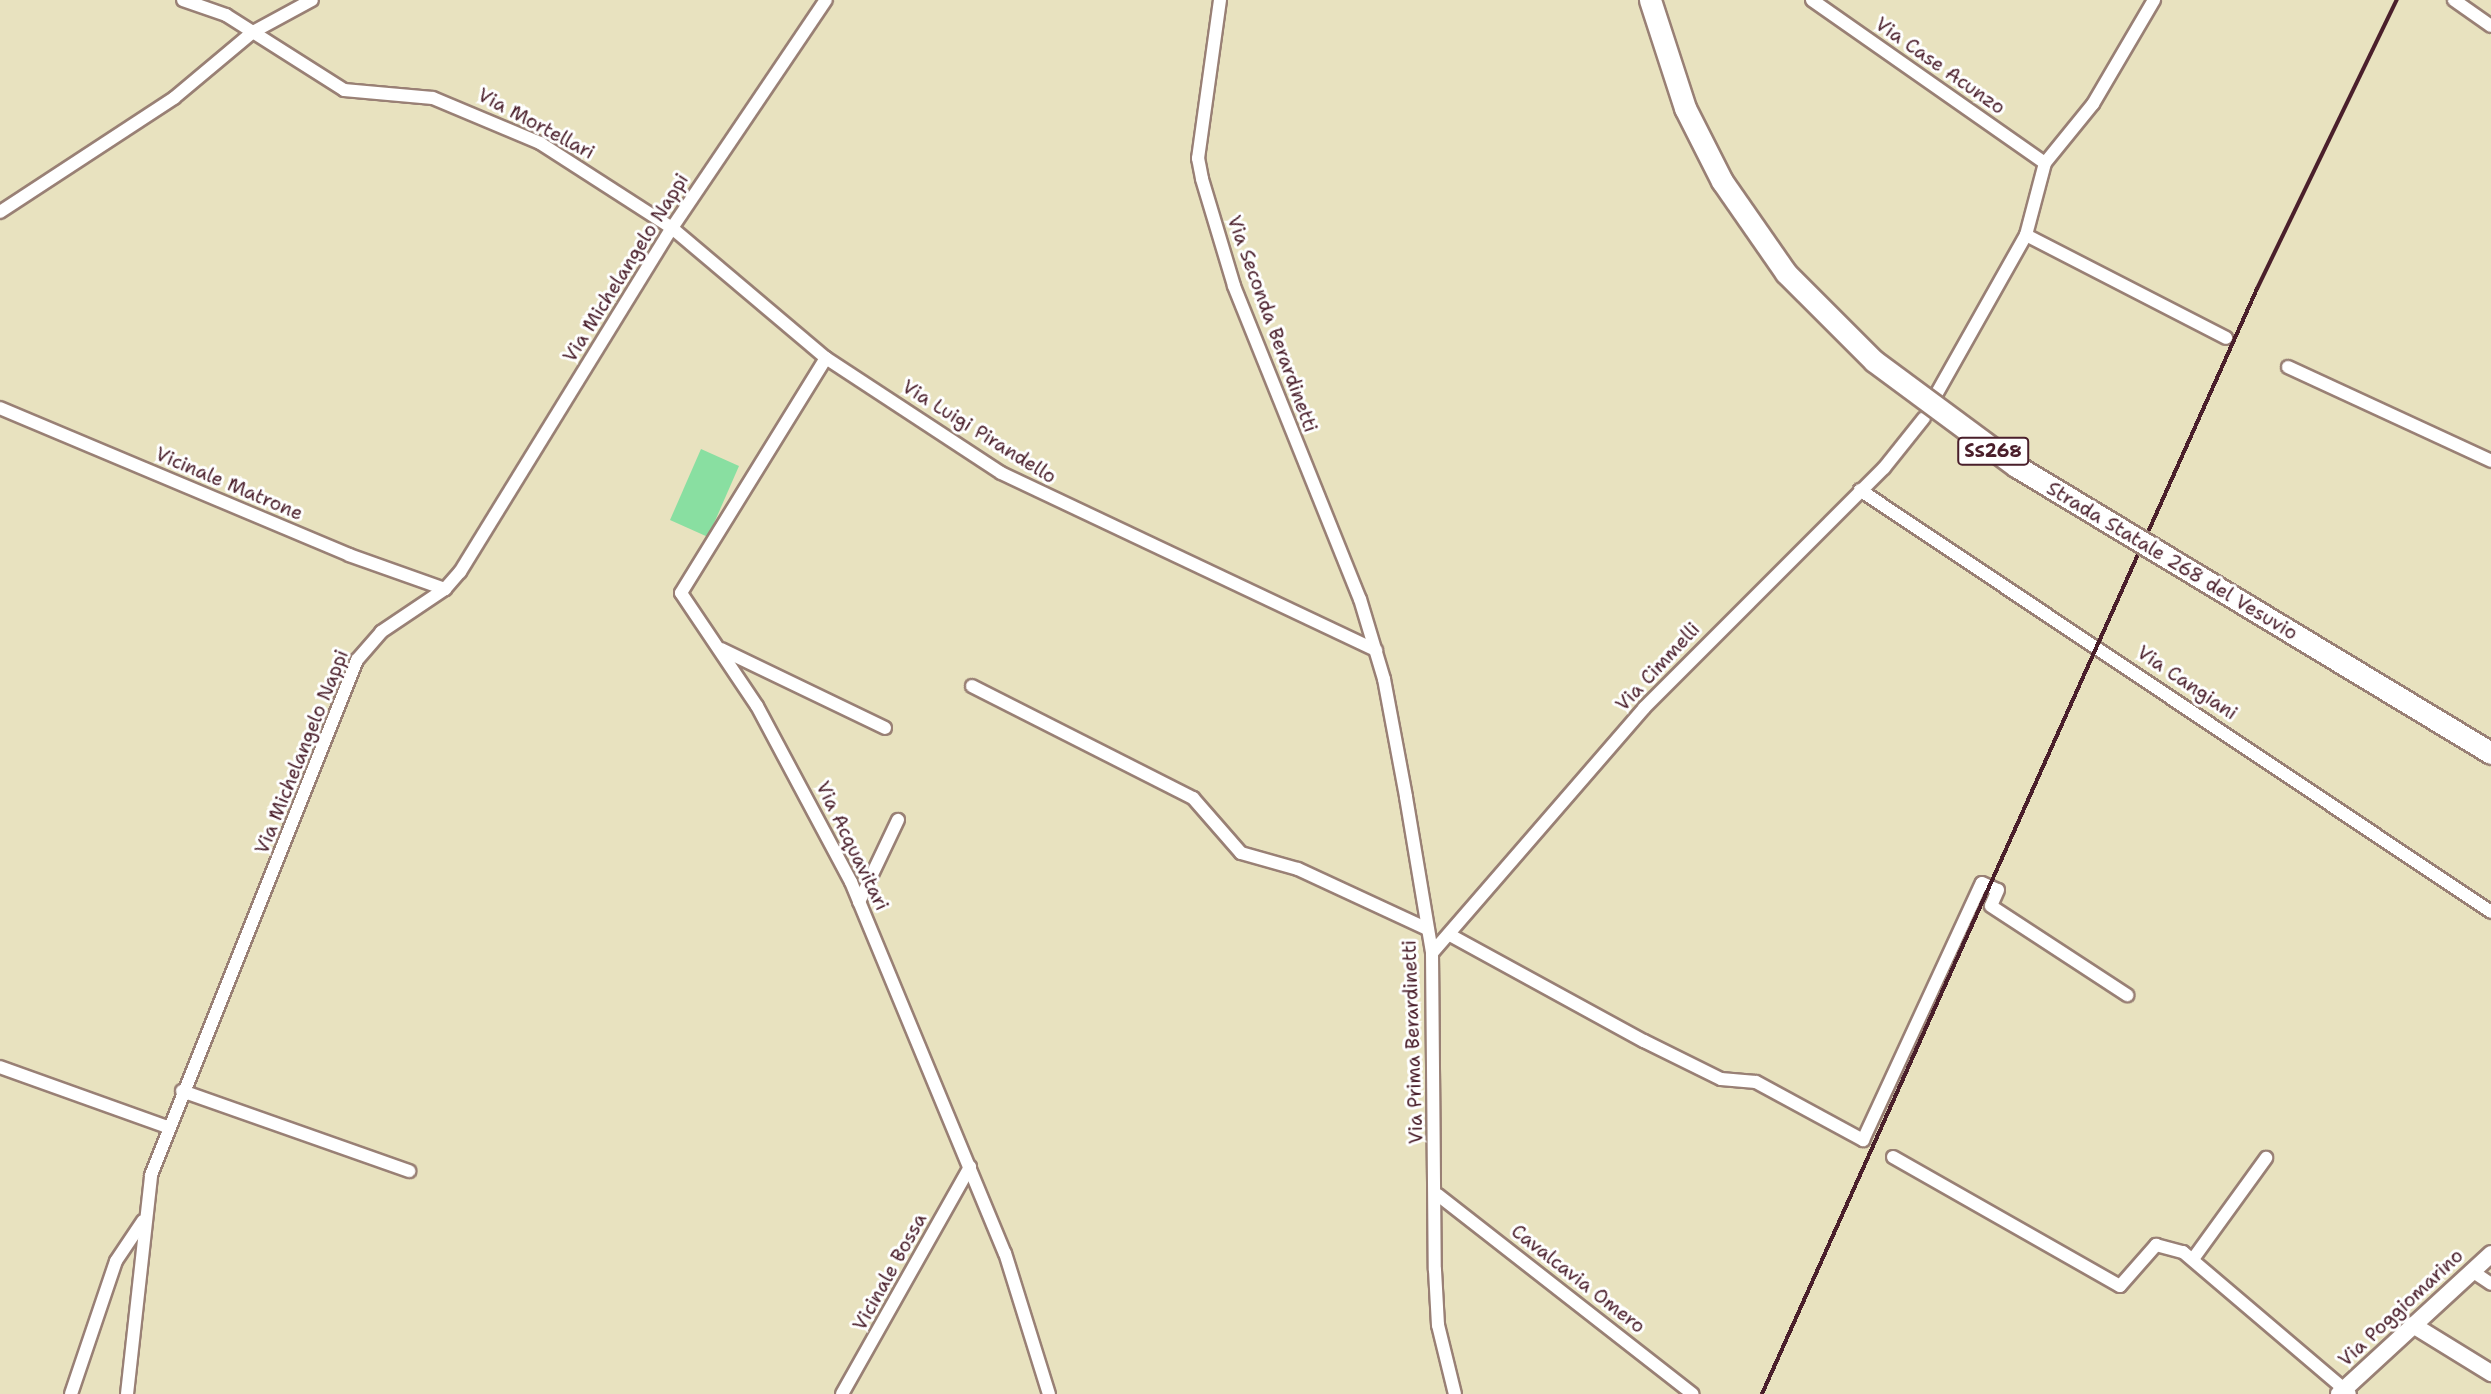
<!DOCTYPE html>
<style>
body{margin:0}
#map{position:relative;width:2491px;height:1394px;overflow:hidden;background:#e8e2bf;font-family:"Shantell Sans",sans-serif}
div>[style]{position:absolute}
.green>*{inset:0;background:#89dfa1}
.roads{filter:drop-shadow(2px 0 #998075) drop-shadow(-2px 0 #998075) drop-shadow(0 2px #998075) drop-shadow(0 -2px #998075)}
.street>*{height:12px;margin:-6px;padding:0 6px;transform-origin:6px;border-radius:6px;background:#fff}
.secondary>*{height:16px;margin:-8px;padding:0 8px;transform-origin:8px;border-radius:8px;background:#fff}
.rail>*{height:3.5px;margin:-1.75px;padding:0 1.75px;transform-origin:1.75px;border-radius:1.75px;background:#4a1f2b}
.bridges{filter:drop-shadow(2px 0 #998075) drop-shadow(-2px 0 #998075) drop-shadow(0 2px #998075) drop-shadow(0 -2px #998075)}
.highway-bridge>*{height:21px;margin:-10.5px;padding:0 10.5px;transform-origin:10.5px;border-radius:10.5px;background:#fff}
span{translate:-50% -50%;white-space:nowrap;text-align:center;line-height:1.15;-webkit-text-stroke:6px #fff;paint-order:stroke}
.shield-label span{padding:2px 5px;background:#fff;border:2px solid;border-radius:5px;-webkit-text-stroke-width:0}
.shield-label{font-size:18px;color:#4a1f2b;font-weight:700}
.street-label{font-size:19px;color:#4a1f2b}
</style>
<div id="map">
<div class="green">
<i style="clip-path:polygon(701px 449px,739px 466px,708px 537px,670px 520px)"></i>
</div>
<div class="roads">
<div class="street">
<i style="left:183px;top:0;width:46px;rotate:19.2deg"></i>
<i style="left:226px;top:15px;width:140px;rotate:32.4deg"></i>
<i style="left:344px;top:90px;width:89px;rotate:5.1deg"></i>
<i style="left:433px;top:98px;width:116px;rotate:22.8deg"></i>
<i style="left:540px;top:143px;width:157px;rotate:32.8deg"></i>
<i style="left:672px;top:228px;width:202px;rotate:40.2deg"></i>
<i style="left:826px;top:358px;width:209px;rotate:33.3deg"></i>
<i style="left:1001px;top:473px;width:415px;rotate:25.3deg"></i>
<i style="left:1220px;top:0;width:160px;rotate:97.9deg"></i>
<i style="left:1198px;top:158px;width:21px;rotate:79deg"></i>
<i style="left:1202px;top:179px;width:112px;rotate:73.3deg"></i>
<i style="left:1234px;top:286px;width:337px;rotate:68.1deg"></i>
<i style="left:1360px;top:599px;width:84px;rotate:73.3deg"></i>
<i style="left:1384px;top:679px;width:120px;rotate:79.4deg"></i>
<i style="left:1406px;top:797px;width:158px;rotate:80.5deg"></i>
<i style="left:1432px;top:953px;width:317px;rotate:89.5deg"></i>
<i style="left:1435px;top:1270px;width:55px;rotate:86.9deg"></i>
<i style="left:1438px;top:1325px;width:71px;rotate:76.2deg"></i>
<i style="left:1812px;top:0;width:284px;rotate:35deg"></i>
<i style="left:2454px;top:0;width:45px;rotate:35.1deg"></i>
<i style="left:2045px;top:163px;width:76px;rotate:-50.9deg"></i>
<i style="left:2093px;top:104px;width:121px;rotate:-59.6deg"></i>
<i style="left:0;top:212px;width:208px;rotate:-33.2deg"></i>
<i style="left:174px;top:98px;width:103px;rotate:-39.9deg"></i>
<i style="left:253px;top:32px;width:67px;rotate:-28.5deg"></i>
<i style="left:2026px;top:235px;width:225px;rotate:27.2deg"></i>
<i style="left:826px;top:358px;width:276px;rotate:121.7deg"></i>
<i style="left:681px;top:593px;width:136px;rotate:56.1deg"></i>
<i style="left:757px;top:706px;width:200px;rotate:61.9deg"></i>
<i style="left:851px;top:882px;width:402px;rotate:67.5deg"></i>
<i style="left:1005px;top:1253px;width:148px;rotate:72.7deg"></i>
<i style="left:2288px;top:367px;width:224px;rotate:24.8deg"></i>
<i style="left:1937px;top:393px;width:181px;rotate:-60.6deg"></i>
<i style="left:2026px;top:235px;width:74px;rotate:-75.2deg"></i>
<i style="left:0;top:408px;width:379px;rotate:22.8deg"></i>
<i style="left:349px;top:555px;width:102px;rotate:19.5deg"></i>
<i style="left:1860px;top:490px;width:759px;rotate:33.77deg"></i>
<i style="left:721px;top:649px;width:182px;rotate:25.7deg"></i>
<i style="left:972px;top:686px;width:248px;rotate:26.9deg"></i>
<i style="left:1193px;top:798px;width:73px;rotate:48.9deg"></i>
<i style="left:1241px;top:853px;width:59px;rotate:15.7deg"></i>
<i style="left:1298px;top:869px;width:142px;rotate:24.9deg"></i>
<i style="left:859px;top:902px;width:91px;rotate:-64.6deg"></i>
<i style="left:1450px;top:935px;width:221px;rotate:28.7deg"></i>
<i style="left:1644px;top:1041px;width:86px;rotate:26.3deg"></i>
<i style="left:1721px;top:1079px;width:35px;rotate:5deg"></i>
<i style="left:1756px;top:1082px;width:122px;rotate:28.5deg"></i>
<i style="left:1863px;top:1140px;width:283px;rotate:-65.2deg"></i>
<i style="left:1982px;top:883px;width:17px;rotate:24deg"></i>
<i style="left:1998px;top:890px;width:17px;rotate:114deg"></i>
<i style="left:1991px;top:906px;width:163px;rotate:33.2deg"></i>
<i style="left:1432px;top:953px;width:324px;rotate:-49.1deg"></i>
<i style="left:1644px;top:708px;width:339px;rotate:-45deg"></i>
<i style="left:1884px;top:468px;width:64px;rotate:-51.3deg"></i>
<i style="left:0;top:1067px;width:178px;rotate:19.7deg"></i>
<i style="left:182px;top:1091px;width:241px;rotate:19.4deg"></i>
<i style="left:1893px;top:1157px;width:261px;rotate:29.6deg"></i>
<i style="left:2120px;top:1286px;width:55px;rotate:-48.7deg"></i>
<i style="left:2156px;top:1245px;width:28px;rotate:15deg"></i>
<i style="left:2183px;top:1252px;width:219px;rotate:40.4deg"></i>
<i style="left:1438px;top:1195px;width:323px;rotate:38deg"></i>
<i style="left:2193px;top:1259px;width:125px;rotate:-54.1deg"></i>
<i style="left:2472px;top:1271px;width:23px;rotate:34deg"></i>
<i style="left:71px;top:1394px;width:140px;rotate:-71.3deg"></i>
<i style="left:116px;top:1261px;width:48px;rotate:-56deg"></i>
<i style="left:127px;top:1394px;width:220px;rotate:-83.7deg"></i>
<i style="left:151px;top:1175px;width:555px;rotate:-68.2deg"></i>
<i style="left:357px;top:660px;width:37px;rotate:-49deg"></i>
<i style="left:381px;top:632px;width:77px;rotate:-33.9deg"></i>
<i style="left:445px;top:589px;width:23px;rotate:-49deg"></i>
<i style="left:460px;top:572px;width:404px;rotate:-58.4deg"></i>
<i style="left:672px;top:228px;width:275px;rotate:-56deg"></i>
<i style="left:842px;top:1394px;width:261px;rotate:-60.6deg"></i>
</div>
<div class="secondary">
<i style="left:2413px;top:1325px;width:92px;rotate:31.6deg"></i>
<i style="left:2339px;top:1394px;width:207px;rotate:-42.6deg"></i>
</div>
</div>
<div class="rail">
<i style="left:1762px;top:1394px;width:1211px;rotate:-65.87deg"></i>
<i style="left:2257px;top:289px;width:321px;rotate:-64.2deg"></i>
</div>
<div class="bridges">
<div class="highway-bridge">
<i style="left:1650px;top:0;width:114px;rotate:72deg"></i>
<i style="left:1685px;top:108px;width:82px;rotate:63.1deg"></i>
<i style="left:1722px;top:181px;width:112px;rotate:55.2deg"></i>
<i style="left:1786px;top:273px;width:124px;rotate:45deg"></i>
<i style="left:1874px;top:361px;width:177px;rotate:36.5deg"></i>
<i style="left:2016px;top:466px;width:555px;rotate:31.14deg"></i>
</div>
</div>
<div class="shield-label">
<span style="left:1993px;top:451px">SS268</span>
</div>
<div class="street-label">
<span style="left:1940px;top:66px;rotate:35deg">Via Case Acunzo</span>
<span style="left:536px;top:124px;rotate:28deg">Via Mortellari</span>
<span style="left:626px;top:268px;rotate:-58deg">Via Michelangelo Nappi</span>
<span style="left:1272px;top:324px;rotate:70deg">Via Seconda Berardinetti</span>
<span style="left:979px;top:432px;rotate:32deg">Via Luigi Pirandello</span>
<span style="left:229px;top:484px;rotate:23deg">Vicinale Matrone</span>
<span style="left:2172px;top:561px;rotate:31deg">Strada Statale 268 del Vesuvio</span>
<span style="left:1658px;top:667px;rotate:-47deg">Via Cimmelli</span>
<span style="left:2187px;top:683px;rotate:34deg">Via Cangiani</span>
<span style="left:302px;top:752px;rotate:-68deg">Via Michelangelo Nappi</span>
<span style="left:852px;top:846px;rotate:64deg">Via Acquavitari</span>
<span style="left:1413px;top:1042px;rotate:-92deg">Via Prima Berardinetti</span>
<span style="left:890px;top:1272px;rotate:-61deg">Vicinale Bossa</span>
<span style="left:1578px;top:1279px;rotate:38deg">Cavalcavia Omero</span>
<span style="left:2401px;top:1308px;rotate:-43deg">Via Poggiomarino</span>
</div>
</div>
